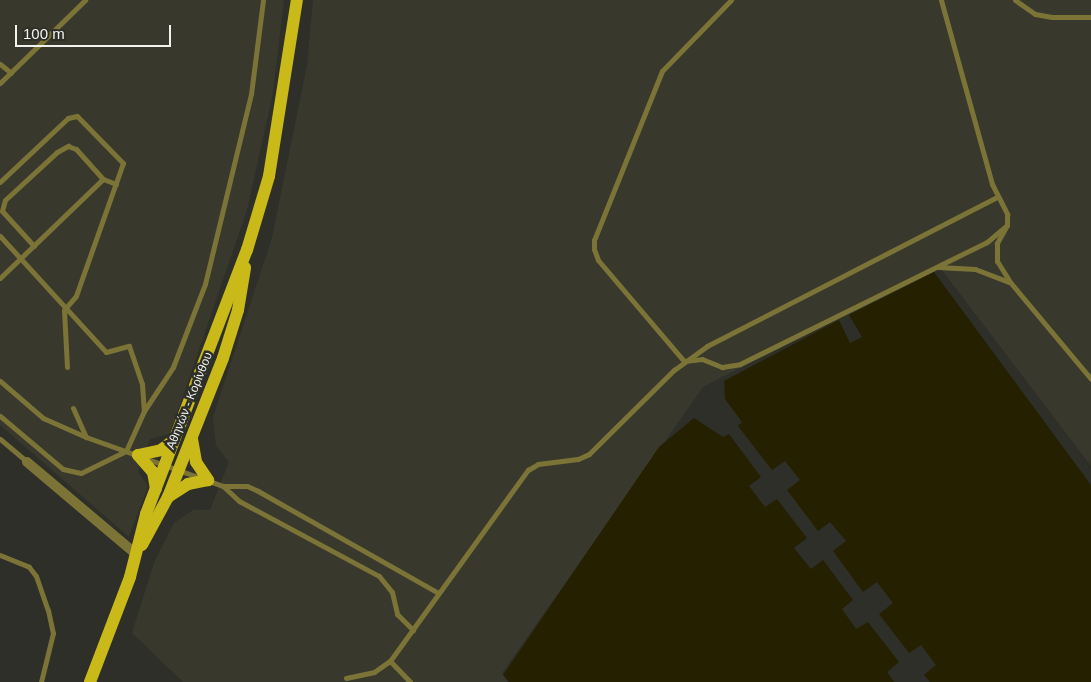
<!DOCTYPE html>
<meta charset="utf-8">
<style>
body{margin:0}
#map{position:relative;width:1091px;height:682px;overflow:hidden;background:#2f2f29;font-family:Helvetica,sans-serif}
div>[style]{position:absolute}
.built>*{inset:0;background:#39382d}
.water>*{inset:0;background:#242000}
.service>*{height:5px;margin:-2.5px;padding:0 2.5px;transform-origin:2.5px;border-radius:2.5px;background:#7b7436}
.minor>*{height:10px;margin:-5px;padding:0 5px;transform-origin:5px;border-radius:5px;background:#7b7436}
.primary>*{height:12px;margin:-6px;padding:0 6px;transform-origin:6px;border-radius:6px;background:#c9b919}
span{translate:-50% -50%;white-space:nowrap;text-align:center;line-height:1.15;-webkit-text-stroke:5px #2f2f29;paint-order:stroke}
.street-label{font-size:12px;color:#f2f2ef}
.scale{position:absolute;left:15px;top:25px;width:156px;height:22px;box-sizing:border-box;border:2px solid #f2f2ef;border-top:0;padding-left:6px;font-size:15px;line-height:18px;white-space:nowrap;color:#f2f2ef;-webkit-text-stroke:4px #2f2f29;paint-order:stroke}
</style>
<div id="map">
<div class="built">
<i style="clip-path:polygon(0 0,284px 0,273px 93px,247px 210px,170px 434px,150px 439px,138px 472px,148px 486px,129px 537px,0 425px)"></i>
<i style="clip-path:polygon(313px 0,1091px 0,1091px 466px,939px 266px,703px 387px,502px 673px,508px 682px,183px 682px,132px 633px,154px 563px,174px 523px,193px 510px,210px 510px,229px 462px,216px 446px,213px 417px,272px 238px,307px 65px)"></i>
</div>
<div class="water">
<i style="clip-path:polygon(934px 272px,1091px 485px,1091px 682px,930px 682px,924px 675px,936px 665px,921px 645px,909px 653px,879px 614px,893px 603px,877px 582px,863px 592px,833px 551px,846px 541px,830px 522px,818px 531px,787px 490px,800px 480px,785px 461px,772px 470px,738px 426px,742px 422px,725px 399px,724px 381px,839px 320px,850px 343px,862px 337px,849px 315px)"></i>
<i style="clip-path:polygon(694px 418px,723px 437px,729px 434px,761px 477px,749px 486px,765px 507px,777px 499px,807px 538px,794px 548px,811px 569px,823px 560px,853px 600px,842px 609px,856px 629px,868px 622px,899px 662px,887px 672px,894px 682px,509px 682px,503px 675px,659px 447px)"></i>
</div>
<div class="service">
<i style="left:731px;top:0;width:99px;rotate:134.2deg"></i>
<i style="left:662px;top:71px;width:182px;rotate:111.9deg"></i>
<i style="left:594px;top:240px;width:9px;rotate:90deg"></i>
<i style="left:594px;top:249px;width:12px;rotate:70deg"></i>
<i style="left:598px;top:260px;width:133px;rotate:49.6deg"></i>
<i style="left:684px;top:361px;width:18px;rotate:-6deg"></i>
<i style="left:702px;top:359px;width:22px;rotate:22deg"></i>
<i style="left:722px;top:367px;width:18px;rotate:-9deg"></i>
<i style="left:740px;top:364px;width:275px;rotate:-26.3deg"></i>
<i style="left:987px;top:242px;width:26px;rotate:-40deg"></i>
<i style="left:941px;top:0;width:191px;rotate:74.5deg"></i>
<i style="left:992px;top:184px;width:34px;rotate:63deg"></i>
<i style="left:1007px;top:214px;width:11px;rotate:90deg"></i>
<i style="left:1007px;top:225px;width:21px;rotate:119deg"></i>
<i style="left:997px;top:243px;width:18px;rotate:90deg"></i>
<i style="left:997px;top:261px;width:25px;rotate:58deg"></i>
<i style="left:1010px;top:282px;width:126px;rotate:50.1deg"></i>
<i style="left:1015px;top:0;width:24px;rotate:35deg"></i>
<i style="left:1035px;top:14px;width:17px;rotate:10deg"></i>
<i style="left:1052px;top:17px;width:39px"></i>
<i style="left:0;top:64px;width:14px;rotate:39deg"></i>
<i style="left:0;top:83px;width:119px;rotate:-44.3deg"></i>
<i style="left:0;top:182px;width:93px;rotate:-43.3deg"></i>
<i style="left:68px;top:118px;width:9px;rotate:-13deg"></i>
<i style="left:77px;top:116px;width:66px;rotate:45.6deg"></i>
<i style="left:123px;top:163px;width:141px;rotate:109.5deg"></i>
<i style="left:76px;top:296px;width:18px;rotate:131deg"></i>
<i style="left:64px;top:310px;width:57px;rotate:87deg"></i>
<i style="left:0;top:236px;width:157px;rotate:47.6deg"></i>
<i style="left:106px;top:352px;width:24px;rotate:-15deg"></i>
<i style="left:129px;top:346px;width:40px;rotate:71.1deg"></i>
<i style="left:142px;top:384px;width:27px;rotate:86deg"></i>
<i style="left:34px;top:246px;width:47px;rotate:-132.4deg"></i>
<i style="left:2px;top:211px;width:11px;rotate:-75deg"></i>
<i style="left:5px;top:200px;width:71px;rotate:-42.7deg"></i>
<i style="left:57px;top:152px;width:13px;rotate:-29deg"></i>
<i style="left:68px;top:146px;width:9px;rotate:21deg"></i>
<i style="left:76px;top:149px;width:40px;rotate:48deg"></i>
<i style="left:938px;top:267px;width:37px;rotate:3deg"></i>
<i style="left:975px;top:269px;width:36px;rotate:21deg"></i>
<i style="left:0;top:278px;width:143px;rotate:-43.9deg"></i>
<i style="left:103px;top:179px;width:14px;rotate:21deg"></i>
<i style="left:0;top:381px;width:57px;rotate:40.7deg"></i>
<i style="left:43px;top:418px;width:47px;rotate:23.8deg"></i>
<i style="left:86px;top:437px;width:145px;rotate:19.7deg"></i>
<i style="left:223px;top:486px;width:22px;rotate:43deg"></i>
<i style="left:239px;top:501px;width:159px;rotate:28.2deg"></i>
<i style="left:379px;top:576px;width:21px;rotate:51deg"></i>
<i style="left:392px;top:592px;width:23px;rotate:77deg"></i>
<i style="left:397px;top:614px;width:23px;rotate:45deg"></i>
<i style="left:73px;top:408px;width:32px;rotate:66deg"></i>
<i style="left:0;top:416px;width:82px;rotate:40.1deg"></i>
<i style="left:63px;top:469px;width:18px;rotate:13deg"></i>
<i style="left:81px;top:473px;width:50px;rotate:-26.1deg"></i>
<i style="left:126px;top:451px;width:44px;rotate:-65.8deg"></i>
<i style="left:144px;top:411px;width:53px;rotate:-56.6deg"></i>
<i style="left:173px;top:367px;width:89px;rotate:-68.9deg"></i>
<i style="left:205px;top:284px;width:195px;rotate:-76.4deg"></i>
<i style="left:251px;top:94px;width:95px;rotate:-82.7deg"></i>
<i style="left:0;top:439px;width:35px;rotate:40deg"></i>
<i style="left:223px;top:486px;width:24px"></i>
<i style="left:247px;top:486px;width:12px;rotate:24deg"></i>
<i style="left:258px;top:491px;width:207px;rotate:29.5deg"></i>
<i style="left:0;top:555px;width:31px;rotate:22deg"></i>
<i style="left:29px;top:567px;width:11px;rotate:52deg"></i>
<i style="left:36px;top:576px;width:36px;rotate:71deg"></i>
<i style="left:48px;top:610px;width:24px;rotate:78deg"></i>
<i style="left:53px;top:633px;width:50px;rotate:103.8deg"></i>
<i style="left:390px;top:661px;width:29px;rotate:46deg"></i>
<i style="left:346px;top:678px;width:29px;rotate:-12deg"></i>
<i style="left:374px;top:672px;width:19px;rotate:-35deg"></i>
<i style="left:390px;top:661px;width:236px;rotate:-54.2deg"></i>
<i style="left:528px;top:470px;width:12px;rotate:-31deg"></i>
<i style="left:538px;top:464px;width:40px;rotate:-7.1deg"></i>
<i style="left:578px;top:459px;width:12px;rotate:-24deg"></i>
<i style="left:589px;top:454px;width:120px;rotate:-44.7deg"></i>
<i style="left:674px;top:370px;width:41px;rotate:-36deg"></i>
<i style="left:707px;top:346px;width:326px;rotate:-27.2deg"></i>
</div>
<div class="minor">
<i style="left:27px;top:462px;width:143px;rotate:40.2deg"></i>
</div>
<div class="primary">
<i style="left:192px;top:439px;width:23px;rotate:80deg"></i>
<i style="left:196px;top:462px;width:22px;rotate:56deg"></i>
<i style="left:138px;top:455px;width:24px;rotate:-12deg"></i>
<i style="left:161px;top:450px;width:16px;rotate:-38deg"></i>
<i style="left:138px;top:455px;width:23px;rotate:49deg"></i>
<i style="left:153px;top:472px;width:17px;rotate:80deg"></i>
<i style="left:168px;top:497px;width:24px;rotate:-33deg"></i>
<i style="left:188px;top:484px;width:20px;rotate:-11deg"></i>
<i style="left:142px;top:545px;width:55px;rotate:-61.6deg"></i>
<i style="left:168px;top:497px;width:149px;rotate:-68.4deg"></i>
<i style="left:223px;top:358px;width:50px;rotate:-72.6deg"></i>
<i style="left:238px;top:310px;width:43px;rotate:-80.5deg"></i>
<i style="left:90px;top:682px;width:112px;rotate:-69.1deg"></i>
<i style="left:130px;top:577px;width:65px;rotate:-75.7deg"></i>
<i style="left:146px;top:514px;width:283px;rotate:-69.1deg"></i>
<i style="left:247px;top:250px;width:77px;rotate:-73.4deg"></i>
<i style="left:269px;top:176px;width:178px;rotate:-81deg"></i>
</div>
<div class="street-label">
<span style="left:190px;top:401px;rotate:-68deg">Αθηνών - Κορίνθου</span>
</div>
<div class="scale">100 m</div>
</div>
